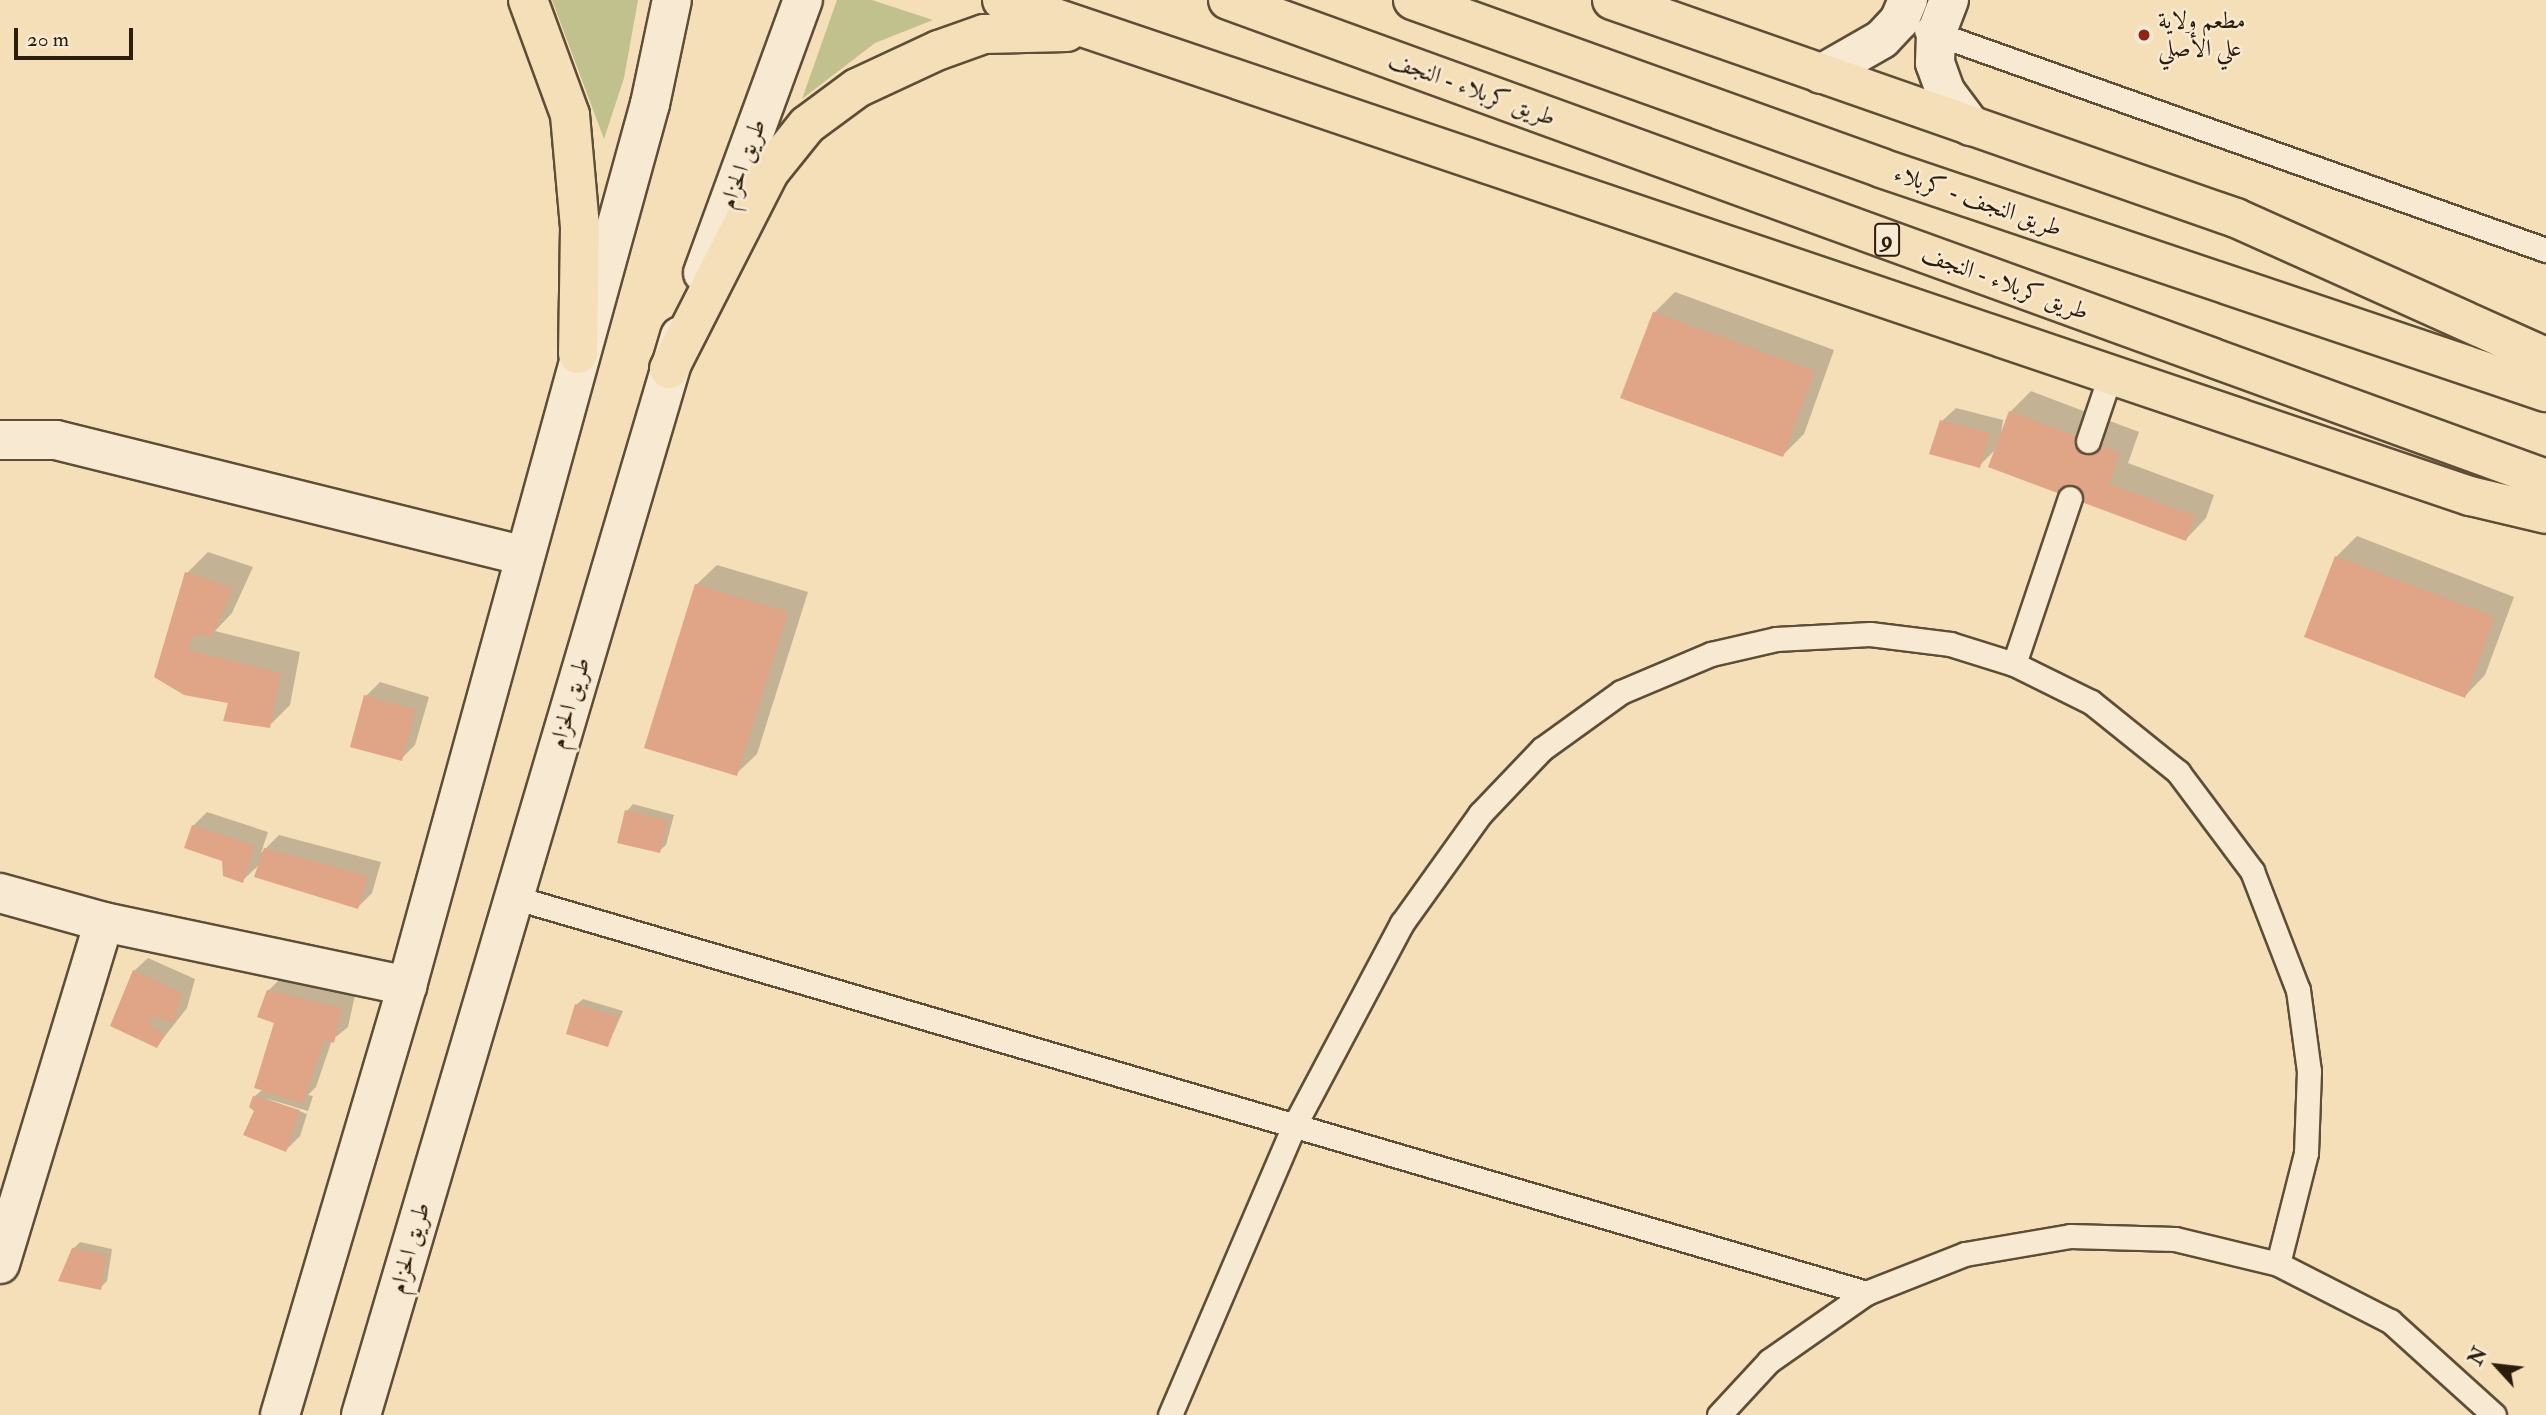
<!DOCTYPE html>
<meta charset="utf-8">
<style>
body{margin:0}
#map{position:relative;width:2546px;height:1415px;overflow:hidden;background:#f5dfb9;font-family:"IM FELL Double Pica",Amiri,serif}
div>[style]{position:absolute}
.green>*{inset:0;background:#c0c18c}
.shadow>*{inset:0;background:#0003}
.building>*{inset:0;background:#dfa586}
.roads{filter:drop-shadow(2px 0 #5e4e36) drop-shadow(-2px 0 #5e4e36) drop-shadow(0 2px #5e4e36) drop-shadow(0 -2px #5e4e36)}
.lane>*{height:23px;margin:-11.5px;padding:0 11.5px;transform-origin:11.5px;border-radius:11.5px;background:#f8ead2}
.street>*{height:38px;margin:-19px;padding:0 19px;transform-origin:19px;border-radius:19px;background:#f8ead2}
.secondary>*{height:38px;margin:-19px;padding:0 19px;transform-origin:19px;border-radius:19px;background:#f8ead2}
.highway>*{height:38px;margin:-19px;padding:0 19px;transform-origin:19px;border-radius:19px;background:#f5dfb9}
.dots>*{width:19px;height:19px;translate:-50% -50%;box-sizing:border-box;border:4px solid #f8ead2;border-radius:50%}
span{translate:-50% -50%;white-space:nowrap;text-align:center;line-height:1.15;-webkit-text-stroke:5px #f8ead2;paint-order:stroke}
.shield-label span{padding:2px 5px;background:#f8ead2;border:2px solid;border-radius:5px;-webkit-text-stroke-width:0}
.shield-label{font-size:23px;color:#2c1d0b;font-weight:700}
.poi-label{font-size:24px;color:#2c1d0b}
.left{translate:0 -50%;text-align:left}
.street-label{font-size:24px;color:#2c1d0b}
.north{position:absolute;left:2462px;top:1331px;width:70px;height:70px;-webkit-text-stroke:5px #f8ead2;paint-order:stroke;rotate:297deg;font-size:19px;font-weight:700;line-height:28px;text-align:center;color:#2c1d0b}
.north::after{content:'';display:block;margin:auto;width:24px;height:32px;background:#2c1d0b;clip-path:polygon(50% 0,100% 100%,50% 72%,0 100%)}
.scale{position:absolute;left:14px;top:28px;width:119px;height:32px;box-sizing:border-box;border:4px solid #2c1d0b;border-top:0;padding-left:9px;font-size:21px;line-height:24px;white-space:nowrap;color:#2c1d0b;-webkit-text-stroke:5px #f8ead2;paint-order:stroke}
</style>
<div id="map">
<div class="green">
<i style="clip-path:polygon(552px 0,638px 0,624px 78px,604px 139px)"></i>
<i style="clip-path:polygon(837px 0,872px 0,933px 20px,875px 43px,802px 99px)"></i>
</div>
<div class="shadow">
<i style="clip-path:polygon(1675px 292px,1834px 350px,1804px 434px,1783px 455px,1654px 313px)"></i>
<i style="clip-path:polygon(2031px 391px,2139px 432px,2128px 463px,2214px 495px,2206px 518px,2186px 539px,1996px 449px,1979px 466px,1942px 421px,1956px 408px,2003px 420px,2000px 440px,2010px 412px)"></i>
<i style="clip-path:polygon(2357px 536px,2514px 597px,2485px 675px,2465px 696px,2336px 557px)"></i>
<i style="clip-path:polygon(208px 552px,253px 567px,232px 613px,215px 631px,300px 652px,290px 705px,269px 726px,230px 702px,184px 693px,187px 573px)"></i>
<i style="clip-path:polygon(717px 565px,808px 592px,757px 754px,736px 774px,696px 585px)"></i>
<i style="clip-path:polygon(380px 682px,429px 697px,415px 745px,401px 759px,366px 696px)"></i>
<i style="clip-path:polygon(633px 804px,674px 815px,666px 845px,659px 851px,627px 811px)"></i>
<i style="clip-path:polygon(207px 812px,268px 832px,261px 853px,279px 835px,381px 862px,372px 893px,358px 907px,261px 863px,242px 881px,193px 826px)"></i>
<i style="clip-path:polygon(148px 958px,195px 979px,187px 1008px,157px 1046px,112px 1025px,134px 971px)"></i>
<i style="clip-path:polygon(282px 977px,355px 995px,348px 1027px,332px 1040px,316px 1087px,308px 1095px,313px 1096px,308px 1111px,265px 1098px,307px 1114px,300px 1136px,286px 1150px,256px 1110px,254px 1097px,263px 1089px,277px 1022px,268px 991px)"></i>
<i style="clip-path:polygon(583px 999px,623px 1011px,608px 1045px,576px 1005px)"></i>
<i style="clip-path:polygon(80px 1242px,112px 1249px,107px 1281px,100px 1288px,73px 1249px)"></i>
</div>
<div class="building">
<i style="clip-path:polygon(1653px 312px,1815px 371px,1783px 457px,1620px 398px)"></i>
<i style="clip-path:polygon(2009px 411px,2120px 453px,2109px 484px,2195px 516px,2186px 541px,1988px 467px)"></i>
<i style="clip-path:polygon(1940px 420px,1990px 433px,1980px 468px,1929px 454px)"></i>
<i style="clip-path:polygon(2335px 556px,2495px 617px,2465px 698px,2304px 637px)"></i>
<i style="clip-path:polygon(185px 572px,234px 588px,212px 636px,193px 635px,188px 650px,281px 673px,270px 728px,223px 721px,228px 703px,184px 695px,154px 677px)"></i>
<i style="clip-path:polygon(695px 584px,788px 612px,737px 776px,644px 748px)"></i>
<i style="clip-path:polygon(364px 695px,416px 710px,402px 761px,350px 747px)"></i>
<i style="clip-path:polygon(625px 810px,668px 821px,660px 853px,617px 843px)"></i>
<i style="clip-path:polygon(192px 825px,255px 846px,243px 883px,223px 876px,222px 861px,184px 848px)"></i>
<i style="clip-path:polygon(264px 848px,368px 876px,358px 909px,254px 877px)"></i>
<i style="clip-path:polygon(133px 970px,182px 993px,174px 1023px,153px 1016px,149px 1024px,165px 1035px,157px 1048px,110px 1026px)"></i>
<i style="clip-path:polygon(267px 990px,342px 1008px,334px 1043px,324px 1040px,303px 1103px,254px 1088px,274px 1023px,257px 1017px)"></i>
<i style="clip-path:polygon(575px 1004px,618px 1017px,608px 1047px,566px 1034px)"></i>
<i style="clip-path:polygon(253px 1096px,300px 1110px,286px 1152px,243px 1135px,254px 1111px,249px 1107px)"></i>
<i style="clip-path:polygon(72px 1248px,106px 1255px,101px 1290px,58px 1281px)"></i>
</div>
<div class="roads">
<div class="lane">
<i style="left:1926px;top:30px;width:658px;rotate:19.54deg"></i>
<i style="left:2088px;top:441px;width:69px;rotate:-71.3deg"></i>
<i style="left:2014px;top:664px;width:175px;rotate:-71.4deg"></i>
<i style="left:513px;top:897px;width:1410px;rotate:16.31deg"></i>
<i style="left:1170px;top:1415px;width:314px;rotate:-66.8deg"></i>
<i style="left:1294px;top:1126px;width:230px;rotate:-62deg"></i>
<i style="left:1402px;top:923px;width:134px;rotate:-54.4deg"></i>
<i style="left:1480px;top:814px;width:90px;rotate:-46.4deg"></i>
<i style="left:1542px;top:749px;width:97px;rotate:-35.8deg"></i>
<i style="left:1621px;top:692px;width:98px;rotate:-22.9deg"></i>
<i style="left:1711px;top:654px;width:67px;rotate:-13deg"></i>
<i style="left:1776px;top:639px;width:94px;rotate:-3deg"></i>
<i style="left:1870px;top:634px;width:81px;rotate:7.1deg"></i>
<i style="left:1950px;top:644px;width:67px;rotate:17.4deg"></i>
<i style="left:2014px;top:664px;width:86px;rotate:26.3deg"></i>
<i style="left:2091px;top:702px;width:112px;rotate:38.8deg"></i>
<i style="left:2178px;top:772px;width:124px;rotate:53.2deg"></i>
<i style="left:2252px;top:871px;width:128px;rotate:68.9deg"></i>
<i style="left:2298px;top:990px;width:82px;rotate:82.3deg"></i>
<i style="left:2309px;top:1071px;width:82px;rotate:92.1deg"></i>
<i style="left:2306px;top:1153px;width:114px;rotate:104.2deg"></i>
<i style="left:1719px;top:1415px;width:74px;rotate:-47.2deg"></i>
<i style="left:1769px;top:1361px;width:118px;rotate:-35deg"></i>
<i style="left:1866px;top:1293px;width:106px;rotate:-21.5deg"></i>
<i style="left:1965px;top:1254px;width:107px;rotate:-9.7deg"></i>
<i style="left:2070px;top:1236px;width:105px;rotate:1.6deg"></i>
<i style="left:2175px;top:1239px;width:106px;rotate:13.6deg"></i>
<i style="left:2278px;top:1264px;width:126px;rotate:27deg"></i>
<i style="left:2390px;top:1321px;width:140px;rotate:42.1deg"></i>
</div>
<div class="street">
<i style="left:0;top:440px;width:56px"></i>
<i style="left:56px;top:440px;width:481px;rotate:13.9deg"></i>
<i style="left:0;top:893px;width:108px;rotate:15.6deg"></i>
<i style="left:104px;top:922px;width:310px;rotate:11.9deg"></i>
<i style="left:0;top:1264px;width:357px;rotate:-73.1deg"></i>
</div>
<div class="secondary">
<i style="left:1949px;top:0;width:36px;rotate:111deg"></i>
<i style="left:1936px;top:34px;width:29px;rotate:92deg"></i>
<i style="left:1935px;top:63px;width:30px;rotate:70deg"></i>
<i style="left:1945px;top:91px;width:44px;rotate:53.4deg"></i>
<i style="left:1821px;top:74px;width:70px;rotate:-29.8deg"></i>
<i style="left:1882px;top:39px;width:25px;rotate:-47deg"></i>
<i style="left:1899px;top:21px;width:23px;rotate:-67deg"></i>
<i style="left:703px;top:273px;width:291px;rotate:-69.9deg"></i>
<i style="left:280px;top:1415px;width:447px;rotate:-73.5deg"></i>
<i style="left:407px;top:986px;width:915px;rotate:-74.6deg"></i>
<i style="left:650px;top:104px;width:106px;rotate:-78.1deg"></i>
<i style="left:361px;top:1415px;width:1125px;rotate:-73.53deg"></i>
</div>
<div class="highway">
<i style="left:528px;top:0;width:122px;rotate:69.9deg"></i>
<i style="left:570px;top:115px;width:113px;rotate:84.9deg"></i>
<i style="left:580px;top:228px;width:126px;rotate:90.9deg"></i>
<i style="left:1002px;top:0;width:1550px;rotate:18.67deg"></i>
<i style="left:2470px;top:496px;width:78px;rotate:13.3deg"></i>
<i style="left:1228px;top:0;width:1402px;rotate:19.97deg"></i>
<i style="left:1413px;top:0;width:497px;rotate:19.7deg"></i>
<i style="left:1881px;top:168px;width:702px;rotate:18.62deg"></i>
<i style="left:1612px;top:0;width:661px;rotate:19.26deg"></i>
<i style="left:2236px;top:218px;width:340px;rotate:24.2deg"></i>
<i style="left:669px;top:369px;width:222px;rotate:-63deg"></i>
<i style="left:770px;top:171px;width:59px;rotate:-51.2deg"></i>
<i style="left:807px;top:125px;width:62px;rotate:-36.5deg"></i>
<i style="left:857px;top:88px;width:90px;rotate:-24.9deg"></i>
<i style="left:939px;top:50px;width:48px;rotate:-19.6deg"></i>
<i style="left:984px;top:34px;width:83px;rotate:-1.4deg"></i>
</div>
</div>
<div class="dots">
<i style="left:2144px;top:35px;background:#8f2418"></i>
</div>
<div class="shield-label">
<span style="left:1887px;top:240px">9</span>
</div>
<div class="poi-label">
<span class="left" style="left:2158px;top:35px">مطعم ولاية<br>علي الأصلي</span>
</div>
<div class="street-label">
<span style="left:1472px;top:89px;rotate:20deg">طريق کربلاء - النجف</span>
<span style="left:743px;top:164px;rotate:-70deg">طريق الحزام</span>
<span style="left:1978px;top:201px;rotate:19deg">طريق النجف - کربلاء</span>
<span style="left:2005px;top:283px;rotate:20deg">طريق کربلاء - النجف</span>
<span style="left:570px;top:703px;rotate:-74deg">طريق الحزام</span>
<span style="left:410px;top:1248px;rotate:-74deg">طريق الحزام</span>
</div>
<div class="north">N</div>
<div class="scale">20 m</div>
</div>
